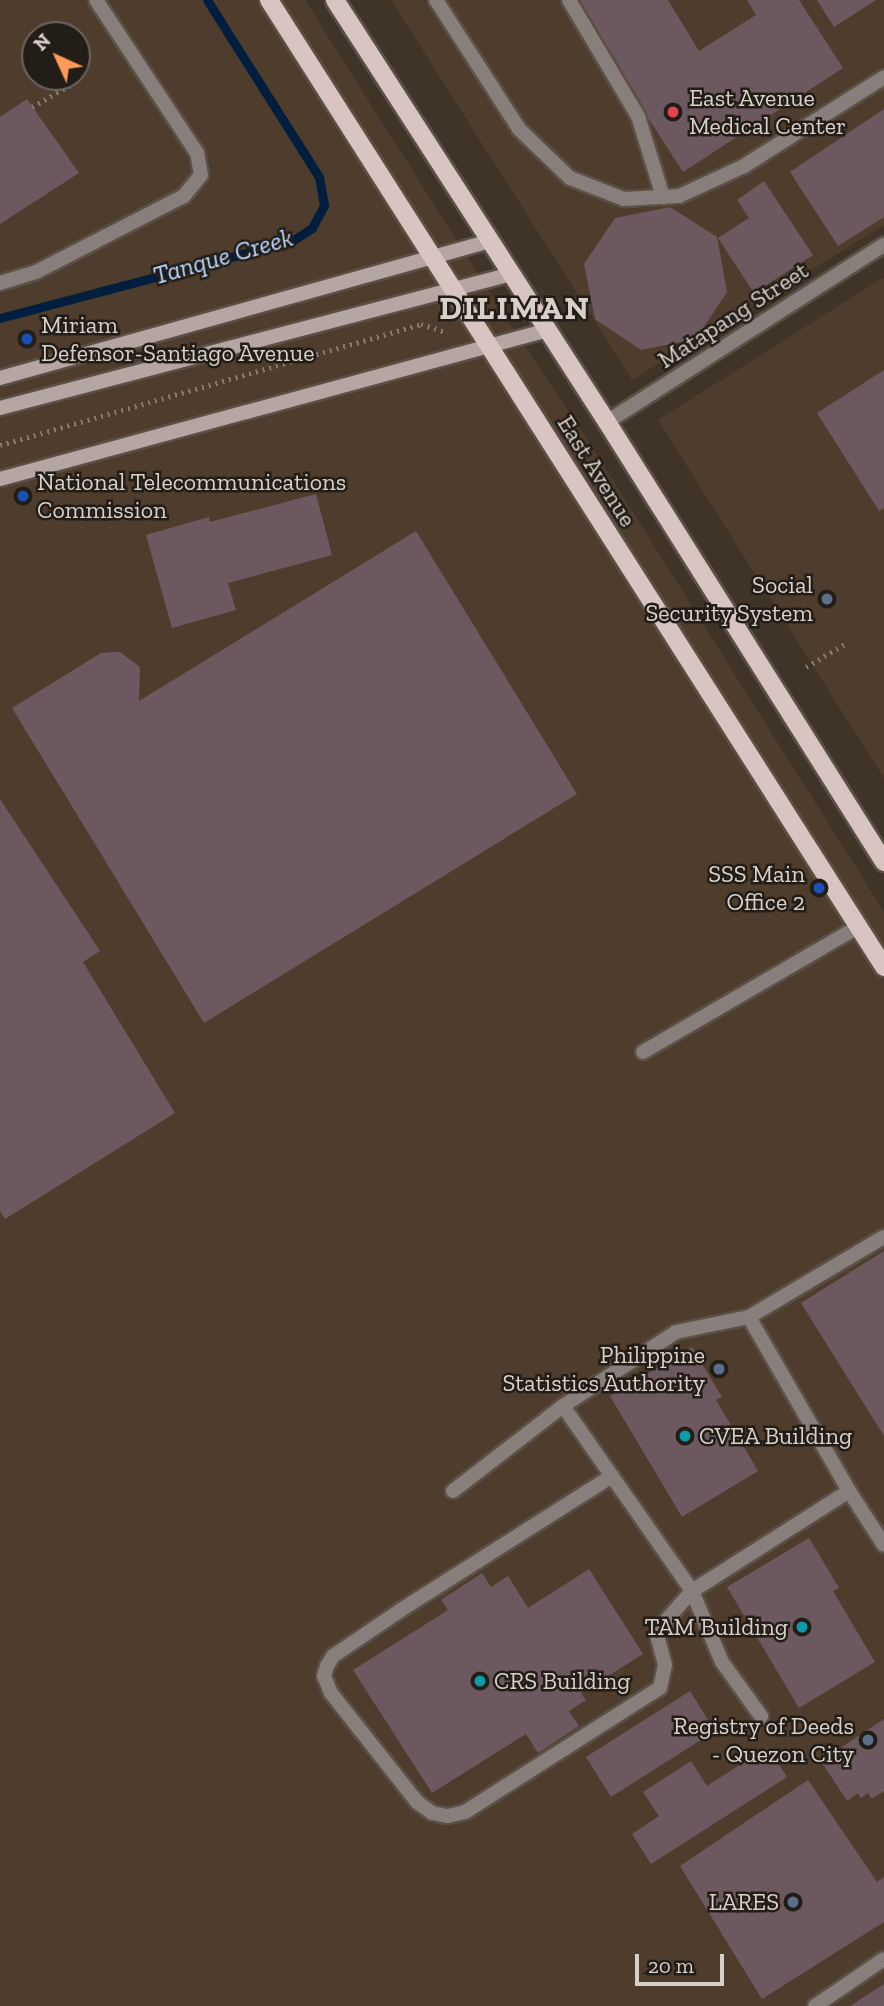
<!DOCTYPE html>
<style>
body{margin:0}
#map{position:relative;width:884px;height:2006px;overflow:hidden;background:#403429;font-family:"Zilla Slab",serif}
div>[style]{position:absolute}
.built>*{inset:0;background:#4e3d2c}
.stream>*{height:9px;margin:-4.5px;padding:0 4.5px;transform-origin:4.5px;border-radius:4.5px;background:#021e3f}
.building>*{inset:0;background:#6c595f}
.path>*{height:4.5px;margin-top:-2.25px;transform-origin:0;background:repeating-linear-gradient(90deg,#847a70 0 2px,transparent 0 7px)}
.roads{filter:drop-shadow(2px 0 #5b5046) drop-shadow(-2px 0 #5b5046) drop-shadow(0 2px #5b5046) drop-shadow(0 -2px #5b5046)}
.service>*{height:14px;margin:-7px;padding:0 7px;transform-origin:7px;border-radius:7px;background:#887e7c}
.minor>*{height:14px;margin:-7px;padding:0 7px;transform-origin:7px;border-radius:7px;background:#887e7c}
.secondary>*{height:14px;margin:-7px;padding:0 7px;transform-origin:7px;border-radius:7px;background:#b5a6a3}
.primary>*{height:18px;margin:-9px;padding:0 9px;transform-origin:9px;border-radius:9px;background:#d8c5c1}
.dots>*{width:19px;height:19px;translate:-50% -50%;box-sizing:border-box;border:4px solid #231d18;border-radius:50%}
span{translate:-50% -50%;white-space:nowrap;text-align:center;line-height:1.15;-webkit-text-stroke:5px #231d18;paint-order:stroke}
.poi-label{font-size:24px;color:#d8d1c9}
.left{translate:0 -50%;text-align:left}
.right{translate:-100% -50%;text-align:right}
.street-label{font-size:24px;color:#d8d1c9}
.water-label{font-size:26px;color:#bad8fd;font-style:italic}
.district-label{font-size:32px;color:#d8d1c9;font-weight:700;letter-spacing:2px}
.north{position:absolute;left:21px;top:21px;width:70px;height:70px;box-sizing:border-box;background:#231d18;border:2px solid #6b655f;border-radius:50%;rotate:315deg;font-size:19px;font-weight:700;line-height:28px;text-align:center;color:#d8d1c9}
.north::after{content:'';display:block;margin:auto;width:24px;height:32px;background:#ff9b5a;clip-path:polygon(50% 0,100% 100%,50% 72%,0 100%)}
.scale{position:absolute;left:635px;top:1954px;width:89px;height:32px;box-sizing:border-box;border:4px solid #d8d1c9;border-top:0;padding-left:9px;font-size:21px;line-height:24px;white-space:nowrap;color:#d8d1c9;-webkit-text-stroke:5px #231d18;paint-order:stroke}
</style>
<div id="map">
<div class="built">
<i style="clip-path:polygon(evenodd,0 0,305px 0,496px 303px,585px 436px,884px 912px,884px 2006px,0 2006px,0 0,35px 35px,77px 35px,77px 77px,35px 77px,35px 35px)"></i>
<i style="clip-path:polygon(391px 0,884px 0,884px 225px,632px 380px)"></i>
<i style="clip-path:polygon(884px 277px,884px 778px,658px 420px)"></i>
</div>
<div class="stream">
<i style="left:0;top:318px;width:302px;rotate:-14.8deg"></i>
<i style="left:292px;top:241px;width:24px;rotate:-33deg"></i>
<i style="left:312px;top:228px;width:26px;rotate:-62deg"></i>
<i style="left:324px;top:205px;width:28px;rotate:-100deg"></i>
<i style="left:319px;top:177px;width:209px;rotate:-122.3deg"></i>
</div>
<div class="building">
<i style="clip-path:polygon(572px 0,668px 0,699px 51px,756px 15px,747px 0,799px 0,843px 68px,683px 172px)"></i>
<i style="clip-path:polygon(817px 0,876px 0,834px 27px)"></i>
<i style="clip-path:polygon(27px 99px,79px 173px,0 224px,0 117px)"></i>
<i style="clip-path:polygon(884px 109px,884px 217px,838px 246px,790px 172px)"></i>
<i style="clip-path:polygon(764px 181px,813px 255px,754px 293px,718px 238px,749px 218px,737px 200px)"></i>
<i style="clip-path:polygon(670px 207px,717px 237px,727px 292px,696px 339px,641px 350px,595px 319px,584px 264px,615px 218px)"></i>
<i style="clip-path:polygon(884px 370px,884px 508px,879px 511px,817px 413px)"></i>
<i style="clip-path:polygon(316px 494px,332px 555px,228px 583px,236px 610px,172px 628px,146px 535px,209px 517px,210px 522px)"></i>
<i style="clip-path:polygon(416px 531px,577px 794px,204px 1023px,12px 708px,101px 653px,120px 652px,140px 667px,139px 701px)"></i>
<i style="clip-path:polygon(0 799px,100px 951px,83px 962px,175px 1113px,5px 1219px,0 1211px)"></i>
<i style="clip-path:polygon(884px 1251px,884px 1436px,801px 1303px)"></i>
<i style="clip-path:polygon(692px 1347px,722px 1397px,716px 1400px,758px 1471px,682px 1517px,610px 1396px)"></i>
<i style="clip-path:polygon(809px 1538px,839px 1588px,833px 1591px,875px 1662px,799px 1708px,727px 1587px)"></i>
<i style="clip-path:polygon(589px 1569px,643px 1654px,581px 1693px,586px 1700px,569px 1711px,579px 1726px,538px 1753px,526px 1734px,432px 1793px,353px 1670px,448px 1610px,441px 1600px,482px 1573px,491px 1587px,508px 1576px,528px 1608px)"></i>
<i style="clip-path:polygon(690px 1691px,715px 1731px,611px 1797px,586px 1757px)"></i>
<i style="clip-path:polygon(884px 1719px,884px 1791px,872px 1799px,868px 1793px,861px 1798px,858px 1793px,847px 1801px,821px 1761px)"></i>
<i style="clip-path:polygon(768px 1747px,787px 1777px,651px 1864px,632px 1834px,659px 1816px,643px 1792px,691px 1761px,707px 1786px)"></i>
<i style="clip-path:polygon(808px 1780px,877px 1882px,884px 1877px,884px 1922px,762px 1999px,680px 1866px)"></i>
<i style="clip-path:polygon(884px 1984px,884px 2006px,850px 2006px)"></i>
</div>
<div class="path">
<i style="left:32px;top:107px;width:48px;rotate:-29.7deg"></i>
<i style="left:0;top:445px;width:438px;rotate:-16deg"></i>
<i style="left:421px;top:324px;width:28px;rotate:18deg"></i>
<i style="left:806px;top:667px;width:45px;rotate:-30.5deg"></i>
</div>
<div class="roads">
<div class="service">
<i style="left:436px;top:0;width:153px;rotate:57.2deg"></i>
<i style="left:519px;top:129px;width:71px;rotate:43.9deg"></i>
<i style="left:570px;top:178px;width:58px;rotate:21.3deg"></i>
<i style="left:624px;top:199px;width:55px;rotate:-3.1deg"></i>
<i style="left:679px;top:196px;width:72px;rotate:-24.8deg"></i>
<i style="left:744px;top:166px;width:166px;rotate:-32.4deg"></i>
<i style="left:569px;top:0;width:135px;rotate:59.3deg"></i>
<i style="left:638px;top:116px;width:85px;rotate:72.8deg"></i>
<i style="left:0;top:283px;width:38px;rotate:-17deg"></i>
<i style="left:36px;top:272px;width:166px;rotate:-27.2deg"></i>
<i style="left:184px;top:196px;width:27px;rotate:-51deg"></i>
<i style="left:201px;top:175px;width:22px;rotate:-100deg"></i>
<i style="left:197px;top:153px;width:183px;rotate:-123.4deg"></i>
<i style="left:643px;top:1052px;width:249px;rotate:-30.2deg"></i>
<i style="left:749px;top:1317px;width:201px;rotate:60.1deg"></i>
<i style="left:849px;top:1491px;width:64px;rotate:57.1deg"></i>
<i style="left:563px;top:1406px;width:226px;rotate:55.1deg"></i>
<i style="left:692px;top:1591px;width:77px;rotate:67.1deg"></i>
<i style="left:722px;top:1662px;width:67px;rotate:54.2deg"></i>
<i style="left:612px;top:1476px;width:250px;rotate:147.6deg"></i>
<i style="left:401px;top:1610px;width:82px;rotate:145.9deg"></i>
<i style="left:333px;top:1656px;width:12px;rotate:121deg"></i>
<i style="left:327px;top:1666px;width:10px;rotate:107deg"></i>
<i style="left:324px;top:1676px;width:18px;rotate:68deg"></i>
<i style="left:331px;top:1693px;width:139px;rotate:51.7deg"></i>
<i style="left:417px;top:1802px;width:19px;rotate:36deg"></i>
<i style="left:432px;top:1813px;width:16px;rotate:11deg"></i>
<i style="left:448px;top:1816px;width:17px;rotate:-13deg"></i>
<i style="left:465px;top:1812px;width:231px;rotate:-32.5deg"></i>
<i style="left:660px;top:1688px;width:24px;rotate:-78deg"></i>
<i style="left:665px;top:1665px;width:28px;rotate:-105deg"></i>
<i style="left:658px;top:1638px;width:15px;rotate:-70deg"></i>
<i style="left:663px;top:1624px;width:44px;rotate:-48.7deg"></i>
<i style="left:692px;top:1591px;width:186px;rotate:-32.5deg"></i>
<i style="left:453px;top:1491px;width:139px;rotate:-37.7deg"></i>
<i style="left:563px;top:1406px;width:135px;rotate:-33.2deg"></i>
<i style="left:676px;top:1332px;width:75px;rotate:-11.6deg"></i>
<i style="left:749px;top:1317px;width:157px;rotate:-30.7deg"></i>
<i style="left:815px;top:2006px;width:83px;rotate:-34.3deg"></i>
</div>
<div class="minor">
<i style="left:607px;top:422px;width:329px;rotate:-32.6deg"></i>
</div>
<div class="secondary">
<i style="left:0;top:378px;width:509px;rotate:-15.62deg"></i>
<i style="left:0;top:408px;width:528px;rotate:-14.69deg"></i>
<i style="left:0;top:479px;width:568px;rotate:-15.21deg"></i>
</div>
<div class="primary">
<i style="left:269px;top:0;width:1146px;rotate:57.54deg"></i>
<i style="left:335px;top:0;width:502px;rotate:57.2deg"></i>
<i style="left:607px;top:422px;width:520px;rotate:57.81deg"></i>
</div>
</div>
<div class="dots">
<i style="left:673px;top:112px;background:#e0444e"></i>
<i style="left:27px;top:339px;background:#1a4fb4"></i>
<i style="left:23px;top:496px;background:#1a4fb4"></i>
<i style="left:827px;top:599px;background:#5c6f8a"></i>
<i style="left:819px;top:888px;background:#1a4fb4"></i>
<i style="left:719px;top:1369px;background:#5c6f8a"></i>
<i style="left:685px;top:1436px;background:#0f9aa8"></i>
<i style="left:802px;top:1627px;background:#0f9aa8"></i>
<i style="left:480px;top:1681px;background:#0f9aa8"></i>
<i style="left:868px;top:1740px;background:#5c6f8a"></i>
<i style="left:793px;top:1902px;background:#5c6f8a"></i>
</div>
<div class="poi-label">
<span class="left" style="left:689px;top:112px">East Avenue<br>Medical Center</span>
<span class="left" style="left:41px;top:339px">Miriam<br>Defensor-Santiago Avenue</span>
<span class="left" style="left:37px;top:496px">National Telecommunications<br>Commission</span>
<span class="right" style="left:813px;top:599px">Social<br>Security System</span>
<span class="right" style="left:805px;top:888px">SSS Main<br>Office 2</span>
<span class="right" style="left:705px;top:1369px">Philippine<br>Statistics Authority</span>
<span class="left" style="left:699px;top:1436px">CVEA Building</span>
<span class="right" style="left:788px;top:1627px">TAM Building</span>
<span class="left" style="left:494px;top:1681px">CRS Building</span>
<span class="right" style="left:854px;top:1740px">Registry of Deeds<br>- Quezon City</span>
<span class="right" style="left:779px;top:1902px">LARES</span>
</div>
<div class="street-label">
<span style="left:733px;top:315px;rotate:-33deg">Matapang Street</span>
<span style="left:597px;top:471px;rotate:58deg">East Avenue</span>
</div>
<div class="water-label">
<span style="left:223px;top:257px;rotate:-16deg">Tanque Creek</span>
</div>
<div class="district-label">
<span style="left:515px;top:308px">DILIMAN</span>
</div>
<div class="north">N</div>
<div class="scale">20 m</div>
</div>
